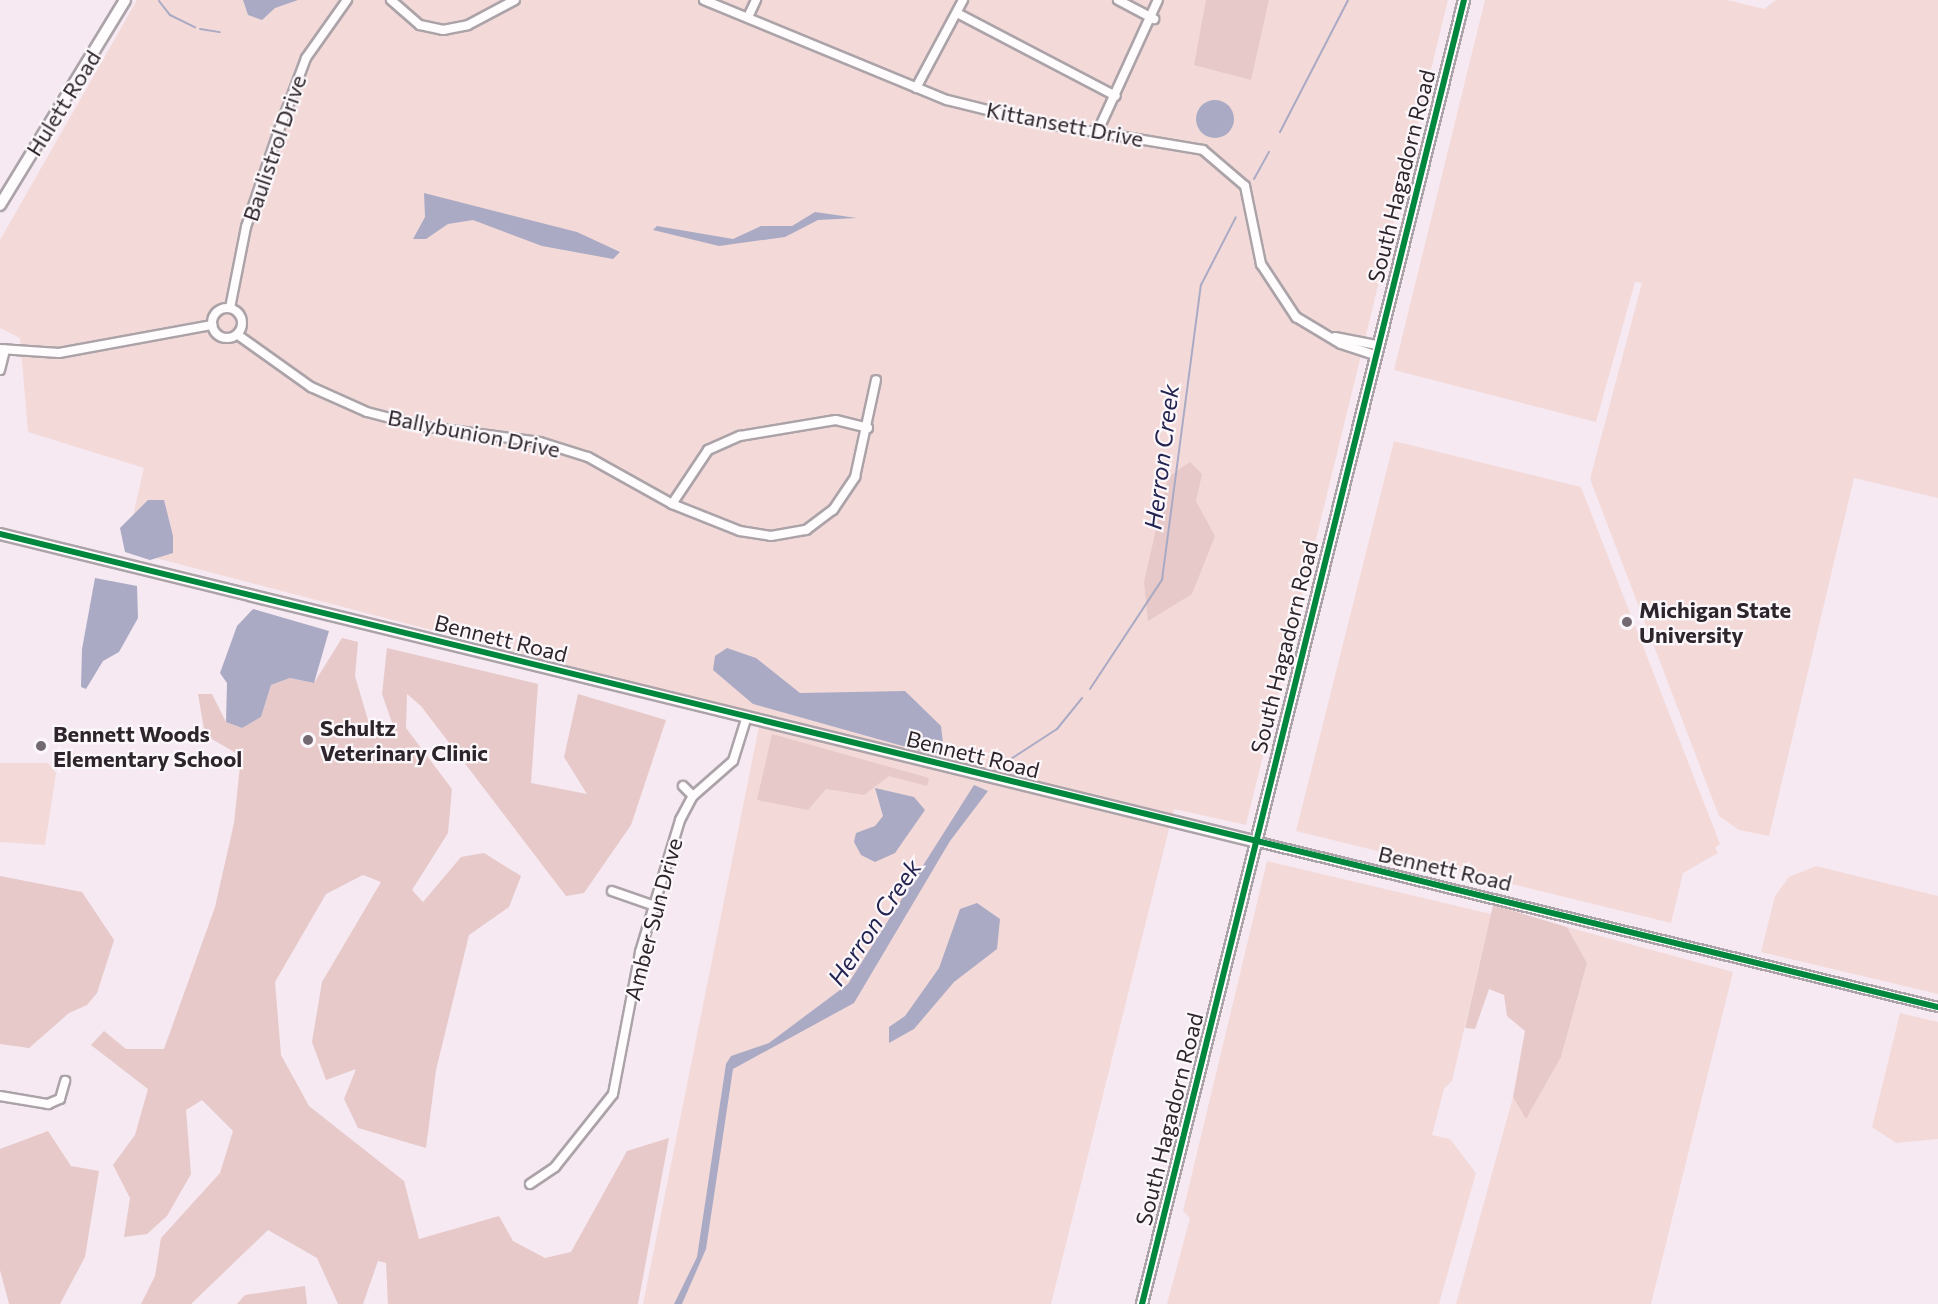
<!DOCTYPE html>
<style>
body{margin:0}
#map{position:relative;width:1938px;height:1304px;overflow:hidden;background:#f6e9f2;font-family:Commissioner,sans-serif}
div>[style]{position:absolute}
.green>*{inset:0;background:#f3dad9}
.forest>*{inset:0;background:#e6c9c8}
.water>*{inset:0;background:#aaaac4}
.round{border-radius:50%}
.stream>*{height:2px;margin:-1px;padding:0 1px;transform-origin:1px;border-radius:1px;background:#aaaac4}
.roads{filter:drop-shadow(2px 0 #aca3a9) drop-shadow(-2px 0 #aca3a9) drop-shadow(0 2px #aca3a9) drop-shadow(0 -2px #aca3a9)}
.street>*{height:8px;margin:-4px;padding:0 4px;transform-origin:4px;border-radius:4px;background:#fefcfd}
.street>.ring{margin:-4px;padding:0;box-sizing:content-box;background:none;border:8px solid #fefcfd;border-radius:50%}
.secondary>*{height:10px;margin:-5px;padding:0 5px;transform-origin:5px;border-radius:5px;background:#fefcfd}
.cycleway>*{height:6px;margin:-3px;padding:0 3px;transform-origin:3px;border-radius:3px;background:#00873e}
.dots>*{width:16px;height:16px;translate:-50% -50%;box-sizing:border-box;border:3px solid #fcf7fa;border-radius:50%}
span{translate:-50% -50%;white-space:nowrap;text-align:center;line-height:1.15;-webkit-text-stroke:4.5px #fcf7fa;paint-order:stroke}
.street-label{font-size:22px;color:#2d252b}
.poi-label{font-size:22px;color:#2d252b;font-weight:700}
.left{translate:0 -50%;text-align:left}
.water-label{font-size:24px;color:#242452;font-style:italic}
</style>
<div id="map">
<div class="green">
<i style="clip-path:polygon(137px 0,1448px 0,1246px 825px,1174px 809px,1051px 1304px,643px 1304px,761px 716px,125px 550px,144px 468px,28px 432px,20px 338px,0 328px,0 240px)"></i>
<i style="clip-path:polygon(1485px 0,1727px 0,1764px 9px,1776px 0,1938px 0,1938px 498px,1854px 478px,1769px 836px,1739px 830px,1719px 816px,1590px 479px,1642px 283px,1635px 282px,1596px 422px,1394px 370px)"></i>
<i style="clip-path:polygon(1394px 441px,1581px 487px,1720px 844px,1715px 848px,1718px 853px,1683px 873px,1671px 923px,1296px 831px)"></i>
<i style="clip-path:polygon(0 763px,48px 763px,56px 773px,45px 845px,0 842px)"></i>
<i style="clip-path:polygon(1267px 861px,1491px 914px,1452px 1081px,1444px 1089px,1432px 1135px,1450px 1139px,1476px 1173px,1439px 1304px,1167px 1304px,1190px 1218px,1183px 1211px)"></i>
<i style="clip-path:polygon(1816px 866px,1938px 896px,1938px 994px,1761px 952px,1775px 896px,1789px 877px)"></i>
<i style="clip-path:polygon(1567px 927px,1733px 972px,1651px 1304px,1456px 1304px,1513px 1097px,1526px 1118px,1561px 1057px,1587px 963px)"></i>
<i style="clip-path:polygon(1900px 1013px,1938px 1022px,1938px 1139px,1896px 1143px,1872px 1127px)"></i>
</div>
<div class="forest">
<i style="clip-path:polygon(1206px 0,1269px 0,1251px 80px,1194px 65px)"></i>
<i style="clip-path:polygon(1190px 462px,1202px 474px,1196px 501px,1215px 536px,1192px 594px,1148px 621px,1144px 582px,1168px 477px)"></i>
<i style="clip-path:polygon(342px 638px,358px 642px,355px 676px,373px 737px,396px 734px,382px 694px,387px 648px,538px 684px,531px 783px,587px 794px,564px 757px,578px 694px,666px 720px,631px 825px,584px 893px,566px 896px,421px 706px,407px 694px,406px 728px,452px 789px,448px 833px,412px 890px,423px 902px,461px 857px,484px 853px,521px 876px,509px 907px,469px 935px,436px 1070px,426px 1148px,358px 1128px,344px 1099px,356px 1069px,326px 1080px,312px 1042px,322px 982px,381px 882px,363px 875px,326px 894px,275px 982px,281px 1055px,309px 1106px,404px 1181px,419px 1239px,499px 1216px,513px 1241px,545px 1258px,571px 1252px,627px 1151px,669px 1138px,638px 1304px,388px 1304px,386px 1263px,378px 1261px,363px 1304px,338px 1304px,317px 1258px,268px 1230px,191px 1304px,141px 1304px,155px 1276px,161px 1238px,220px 1173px,233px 1131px,202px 1100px,186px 1110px,191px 1174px,167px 1216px,147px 1234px,124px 1237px,130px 1198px,113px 1165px,135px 1135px,148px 1089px,91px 1045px,104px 1031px,126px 1049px,164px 1049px,215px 907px,234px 823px,241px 756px,205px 735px,198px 694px,212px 694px,226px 722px,242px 728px,261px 717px,271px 685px,290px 678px,314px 683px)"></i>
<i style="clip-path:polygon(772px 734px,929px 778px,927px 786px,889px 776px,864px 795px,826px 789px,808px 810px,757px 800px)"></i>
<i style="clip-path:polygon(0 876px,82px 892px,114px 940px,97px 993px,87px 1005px,69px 1013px,29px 1048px,0 1044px)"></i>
<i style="clip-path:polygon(1493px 905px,1567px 927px,1587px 963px,1561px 1057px,1526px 1119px,1513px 1097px,1525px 1031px,1507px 1016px,1504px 995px,1489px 989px,1475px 1029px,1465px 1028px)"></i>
<i style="clip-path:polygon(48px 1131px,71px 1166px,99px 1171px,85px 1257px,60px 1304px,9px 1304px,0 1270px,0 1149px)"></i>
<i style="clip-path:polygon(305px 1286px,307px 1304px,237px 1304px,245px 1295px)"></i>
</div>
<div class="water">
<i style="clip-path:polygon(243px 0,298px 0,275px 8px,262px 20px,248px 15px)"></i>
<i class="round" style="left:1196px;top:100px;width:38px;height:38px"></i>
<i style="clip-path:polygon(424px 193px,577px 232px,620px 252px,613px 259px,542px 246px,473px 220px,448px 224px,426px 239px,413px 239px,425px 217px)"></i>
<i style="clip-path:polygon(815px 212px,857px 218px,818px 220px,785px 237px,719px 246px,653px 230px,657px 226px,733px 239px,761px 226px,792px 226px)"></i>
<i style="clip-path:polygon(148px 500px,164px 500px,173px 536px,173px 553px,150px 560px,125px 552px,120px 528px)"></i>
<i style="clip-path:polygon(95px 578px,137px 586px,138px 618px,119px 652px,103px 661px,86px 689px,81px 687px,82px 649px)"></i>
<i style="clip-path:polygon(253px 609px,329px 631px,314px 683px,290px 678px,271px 685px,261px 717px,242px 728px,226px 722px,227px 683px,220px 673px,237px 626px)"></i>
<i style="clip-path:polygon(727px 648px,756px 658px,800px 693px,905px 691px,941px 726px,944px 752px,931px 754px,753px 704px,713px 670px,715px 656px)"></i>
<i style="clip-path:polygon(974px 785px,988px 791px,950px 841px,854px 1003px,733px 1069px,706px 1249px,682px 1304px,674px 1304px,697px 1257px,726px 1064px,731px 1056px,769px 1043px,848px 984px)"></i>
<i style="clip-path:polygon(875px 788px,914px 797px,925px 810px,895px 853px,875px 862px,861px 855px,854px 842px,856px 833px,875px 826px,883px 816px)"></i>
<i style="clip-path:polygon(977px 903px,1000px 919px,997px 949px,954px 982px,914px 1029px,889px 1043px,889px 1027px,905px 1016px,939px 968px,960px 909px)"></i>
</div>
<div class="stream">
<i style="left:159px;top:1px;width:18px;rotate:52deg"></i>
<i style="left:170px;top:15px;width:28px;rotate:26deg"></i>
<i style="left:200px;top:29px;width:20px;rotate:9deg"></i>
<i style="left:1280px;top:132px;width:148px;rotate:-62.7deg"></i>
<i style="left:1254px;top:179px;width:31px;rotate:-61deg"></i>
<i style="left:1090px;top:689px;width:131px;rotate:-56.6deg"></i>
<i style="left:1162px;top:580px;width:298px;rotate:-82.5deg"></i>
<i style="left:1201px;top:285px;width:76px;rotate:-62.8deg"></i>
<i style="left:997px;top:768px;width:72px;rotate:-33deg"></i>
<i style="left:1057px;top:729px;width:40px;rotate:-51deg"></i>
</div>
<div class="roads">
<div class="street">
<i style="left:391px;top:0;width:38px;rotate:41deg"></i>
<i style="left:420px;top:25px;width:24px;rotate:12deg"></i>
<i style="left:443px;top:30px;width:25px;rotate:-11deg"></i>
<i style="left:468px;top:25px;width:53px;rotate:-28deg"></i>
<i style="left:704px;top:0;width:263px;rotate:22.4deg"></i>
<i style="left:947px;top:100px;width:92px;rotate:13.9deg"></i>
<i style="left:1036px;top:122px;width:169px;rotate:9.5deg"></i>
<i style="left:1203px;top:150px;width:55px;rotate:40.6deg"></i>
<i style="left:1245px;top:186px;width:80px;rotate:78.4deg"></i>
<i style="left:1261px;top:264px;width:64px;rotate:56.6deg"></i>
<i style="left:1296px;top:317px;width:52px;rotate:31deg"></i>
<i style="left:1341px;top:344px;width:36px;rotate:18deg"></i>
<i style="left:1118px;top:0;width:41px;rotate:27.8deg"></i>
<i style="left:957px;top:13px;width:179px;rotate:27.6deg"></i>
<i style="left:749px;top:15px;width:17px;rotate:-65deg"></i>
<i style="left:916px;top:88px;width:100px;rotate:-61.9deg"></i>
<i style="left:1097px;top:133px;width:146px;rotate:-65.4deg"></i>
<i class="ring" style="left:212px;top:308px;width:22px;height:22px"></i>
<i style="left:230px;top:308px;width:83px;rotate:-78.8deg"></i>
<i style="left:246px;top:227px;width:102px;rotate:-71.2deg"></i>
<i style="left:279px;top:130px;width:77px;rotate:-69.4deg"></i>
<i style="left:306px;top:58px;width:71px;rotate:-54.7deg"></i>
<i style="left:238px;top:335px;width:90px;rotate:35.5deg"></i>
<i style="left:311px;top:387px;width:61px;rotate:24.1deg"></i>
<i style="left:367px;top:412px;width:56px;rotate:14.5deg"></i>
<i style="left:421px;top:426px;width:120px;rotate:7.7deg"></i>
<i style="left:540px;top:442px;width:50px;rotate:17.4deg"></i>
<i style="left:588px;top:457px;width:96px;rotate:29.2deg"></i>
<i style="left:672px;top:504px;width:73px;rotate:21.7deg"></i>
<i style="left:740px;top:531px;width:31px;rotate:9deg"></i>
<i style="left:771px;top:536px;width:36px;rotate:-10deg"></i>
<i style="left:806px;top:530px;width:34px;rotate:-37deg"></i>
<i style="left:833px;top:510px;width:40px;rotate:-56deg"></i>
<i style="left:855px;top:477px;width:99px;rotate:-77.8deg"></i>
<i style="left:1335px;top:337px;width:43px;rotate:10.8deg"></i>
<i style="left:0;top:349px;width:59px;rotate:3.9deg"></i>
<i style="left:59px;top:353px;width:156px;rotate:-10.4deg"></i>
<i style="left:0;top:370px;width:21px;rotate:-76deg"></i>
<i style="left:672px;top:504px;width:65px;rotate:-56.3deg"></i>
<i style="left:708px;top:450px;width:35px;rotate:-24deg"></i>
<i style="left:740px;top:436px;width:97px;rotate:-9.5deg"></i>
<i style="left:836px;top:420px;width:33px;rotate:14deg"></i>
<i style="left:683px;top:786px;width:14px;rotate:45deg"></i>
<i style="left:1254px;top:841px;width:704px;rotate:13.64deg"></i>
<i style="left:612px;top:891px;width:49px;rotate:19.2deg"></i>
<i style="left:0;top:1096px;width:49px;rotate:9.5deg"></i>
<i style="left:48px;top:1104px;width:13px;rotate:-23deg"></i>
<i style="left:60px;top:1099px;width:19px;rotate:-74deg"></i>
<i style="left:530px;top:1184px;width:30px;rotate:-34deg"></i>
<i style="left:555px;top:1167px;width:93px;rotate:-51.5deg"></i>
<i style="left:613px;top:1094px;width:145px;rotate:-79.2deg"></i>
<i style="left:640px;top:952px;width:138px;rotate:-73.1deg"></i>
<i style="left:680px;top:820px;width:27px;rotate:-62deg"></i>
<i style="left:693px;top:796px;width:53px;rotate:-41.2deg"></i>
<i style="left:733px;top:761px;width:47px;rotate:-72.7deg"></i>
</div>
<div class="secondary">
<i style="left:0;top:205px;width:240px;rotate:-58.6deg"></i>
<i style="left:0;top:534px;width:1291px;rotate:13.76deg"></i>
<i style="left:1142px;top:1304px;width:1343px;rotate:-76.13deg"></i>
</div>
</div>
<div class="cycleway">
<i style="left:0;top:534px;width:1995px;rotate:13.72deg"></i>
<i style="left:1142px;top:1304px;width:1343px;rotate:-76.13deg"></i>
</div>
<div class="dots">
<i style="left:1627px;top:622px;background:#736a71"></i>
<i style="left:308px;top:740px;background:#736a71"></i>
<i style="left:41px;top:746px;background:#736a71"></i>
</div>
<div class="street-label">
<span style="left:63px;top:103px;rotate:-58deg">Hulett Road</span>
<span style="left:1065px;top:124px;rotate:11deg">Kittansett Drive</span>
<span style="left:274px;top:148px;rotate:-71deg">Baulistrol Drive</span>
<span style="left:1401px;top:176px;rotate:-76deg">South Hagadorn Road</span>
<span style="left:474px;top:433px;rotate:11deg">Ballybunion Drive</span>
<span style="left:501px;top:638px;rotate:14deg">Bennett Road</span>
<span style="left:1284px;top:647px;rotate:-76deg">South Hagadorn Road</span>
<span style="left:973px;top:754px;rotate:14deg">Bennett Road</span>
<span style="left:1445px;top:868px;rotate:13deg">Bennett Road</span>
<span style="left:653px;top:919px;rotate:-75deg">Amber Sun Drive</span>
<span style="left:1169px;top:1119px;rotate:-76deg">South Hagadorn Road</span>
</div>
<div class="poi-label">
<span class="left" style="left:1639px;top:622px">Michigan State<br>University</span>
<span class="left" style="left:320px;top:740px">Schultz<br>Veterinary Clinic</span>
<span class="left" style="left:53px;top:746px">Bennett Woods<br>Elementary School</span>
</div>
<div class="water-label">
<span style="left:1161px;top:457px;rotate:-83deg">Herron Creek</span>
<span style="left:874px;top:922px;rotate:-56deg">Herron Creek</span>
</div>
</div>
